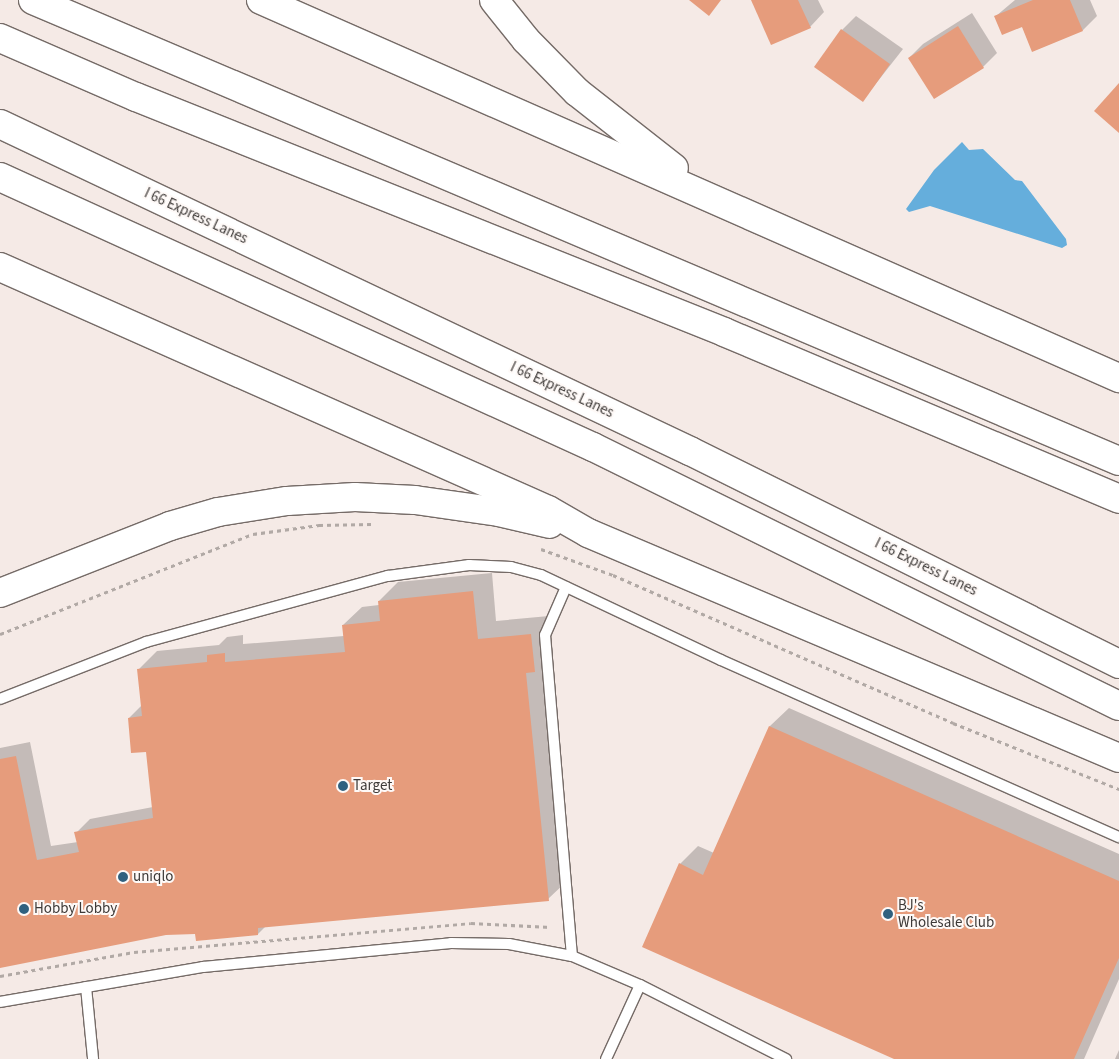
<!DOCTYPE html>
<style>
body{margin:0}
#map{position:relative;width:1119px;height:1059px;overflow:hidden;background:#f5eae6;font-family:"Source Sans 3",sans-serif}
div>[style]{position:absolute}
.water>*{inset:0;background:#65aedc}
.shadow>*{inset:0;background:#0003}
.building>*{inset:0;background:#e69c7c}
.path>*{height:3px;margin-top:-1.5px;transform-origin:0;background:repeating-linear-gradient(90deg,#b1a9a5 0 4px,transparent 0 8px)}
.roads{filter:drop-shadow(1px 0 #756b67) drop-shadow(-1px 0 #756b67) drop-shadow(0 1px #756b67) drop-shadow(0 -1px #756b67)}
.service>*{height:10px;margin:-5px;padding:0 5px;transform-origin:5px;border-radius:5px;background:#fff}
.motorway>*{height:28px;margin:-14px;padding:0 14px;transform-origin:14px;border-radius:14px;background:#fff}
.dots>*{width:14px;height:14px;translate:-50% -50%;box-sizing:border-box;border:2px solid #fef9f7;border-radius:50%}
span{translate:-50% -50%;white-space:nowrap;text-align:center;line-height:1.15;-webkit-text-stroke:4px #fef9f7;paint-order:stroke}
.street-label{font-size:15px;color:#3e3a38}
.poi-label{font-size:15px;color:#3e3a38}
.left{translate:0 -50%;text-align:left}
</style>
<div id="map">
<div class="water">
<i style="clip-path:polygon(962px 142px,969px 150px,983px 149px,1015px 180px,1022px 181px,1066px 239px,1067px 245px,1062px 248px,930px 206px,909px 212px,906px 209px,934px 170px)"></i>
</div>
<div class="shadow">
<i style="clip-path:polygon(752px 0,818px 0,824px 12px,810px 27px)"></i>
<i style="clip-path:polygon(1015px 0,1090px 0,1097px 16px,1083px 30px,1033px 51px,1022px 26px,996px 16px)"></i>
<i style="clip-path:polygon(972px 13px,997px 53px,983px 67px,909px 58px,923px 44px)"></i>
<i style="clip-path:polygon(856px 16px,903px 49px,863px 100px,842px 30px)"></i>
<i style="clip-path:polygon(492px 573px,496px 621px,549px 616px,553px 653px,545px 660px,567px 881px,548px 899px,266px 926px,258px 934px,167px 933px,0 965px,0 748px,30px 742px,51px 846px,78px 842px,76px 833px,90px 819px,153px 807px,147px 750px,129px 718px,142px 705px,138px 670px,157px 651px,219px 645px,227px 637px,243px 635px,243px 644px,344px 636px,343px 625px,362px 607px,379px 605px,379px 601px,398px 582px)"></i>
<i style="clip-path:polygon(789px 708px,1119px 854px,1119px 979px,1084px 1059px,897px 1059px,680px 864px,698px 846px,714px 853px,770px 726px)"></i>
<i style="clip-path:polygon(1119px 1050px,1119px 1059px,1115px 1059px)"></i>
</div>
<div class="building">
<i style="clip-path:polygon(689px 0,721px 0,709px 16px)"></i>
<i style="clip-path:polygon(751px 0,798px 0,811px 28px,771px 45px)"></i>
<i style="clip-path:polygon(1033px 0,1070px 0,1083px 31px,1032px 52px,1022px 27px,1002px 35px,994px 16px)"></i>
<i style="clip-path:polygon(958px 26px,984px 68px,934px 99px,908px 58px)"></i>
<i style="clip-path:polygon(841px 29px,890px 64px,863px 102px,814px 67px)"></i>
<i style="clip-path:polygon(1119px 83px,1119px 133px,1094px 111px)"></i>
<i style="clip-path:polygon(473px 591px,478px 639px,531px 634px,535px 672px,526px 673px,549px 901px,258px 928px,258px 935px,196px 941px,195px 934px,166px 935px,0 968px,0 759px,16px 756px,37px 860px,79px 852px,74px 832px,153px 818px,146px 752px,131px 753px,128px 718px,142px 716px,137px 669px,207px 662px,207px 655px,225px 653px,225px 662px,345px 652px,342px 625px,380px 621px,378px 601px)"></i>
<i style="clip-path:polygon(769px 726px,1119px 881px,1119px 958px,1074px 1059px,894px 1059px,642px 947px,679px 863px,703px 875px)"></i>
</div>
<div class="path">
<i style="left:541px;top:549px;width:77px;rotate:19.9deg"></i>
<i style="left:613px;top:575px;width:371px;rotate:23.5deg"></i>
<i style="left:953px;top:723px;width:179px;rotate:21.7deg"></i>
<i style="left:0;top:634px;width:272px;rotate:-21.6deg"></i>
<i style="left:253px;top:534px;width:67px;rotate:-7.8deg"></i>
<i style="left:319px;top:525px;width:53px;rotate:-1.1deg"></i>
<i style="left:0;top:976px;width:136px;rotate:-10.2deg"></i>
<i style="left:134px;top:952px;width:338px;rotate:-4.9deg"></i>
<i style="left:471px;top:923px;width:80px;rotate:2.9deg"></i>
</div>
<div class="roads">
<div class="service">
<i style="left:566px;top:587px;width:52px;rotate:113.6deg"></i>
<i style="left:545px;top:635px;width:322px;rotate:85.2deg"></i>
<i style="left:0;top:699px;width:157px;rotate:-21.3deg"></i>
<i style="left:146px;top:642px;width:251px;rotate:-15.3deg"></i>
<i style="left:388px;top:576px;width:82px;rotate:-7.7deg"></i>
<i style="left:469px;top:565px;width:42px;rotate:2.7deg"></i>
<i style="left:511px;top:567px;width:31px;rotate:15deg"></i>
<i style="left:541px;top:575px;width:199px;rotate:25.3deg"></i>
<i style="left:721px;top:660px;width:436px;rotate:24deg"></i>
<i style="left:86px;top:987px;width:72px;rotate:84.4deg"></i>
<i style="left:0;top:1002px;width:206px;rotate:-9.8deg"></i>
<i style="left:203px;top:967px;width:249px;rotate:-5.5deg"></i>
<i style="left:451px;top:943px;width:58px;rotate:1deg"></i>
<i style="left:509px;top:944px;width:64px;rotate:10.8deg"></i>
<i style="left:572px;top:956px;width:74px;rotate:23.1deg"></i>
<i style="left:640px;top:985px;width:164px;rotate:26.9deg"></i>
<i style="left:606px;top:1059px;width:81px;rotate:-65.3deg"></i>
</div>
<div class="motorway">
<i style="left:33px;top:0;width:1180px;rotate:23deg"></i>
<i style="left:261px;top:0;width:938px;rotate:23.78deg"></i>
<i style="left:494px;top:0;width:51px;rotate:51.3deg"></i>
<i style="left:526px;top:40px;width:73px;rotate:45.6deg"></i>
<i style="left:577px;top:92px;width:123px;rotate:38.1deg"></i>
<i style="left:0;top:38px;width:148px;rotate:23.5deg"></i>
<i style="left:136px;top:97px;width:633px;rotate:21.78deg"></i>
<i style="left:724px;top:332px;width:429px;rotate:22.9deg"></i>
<i style="left:0;top:124px;width:764px;rotate:25.36deg"></i>
<i style="left:690px;top:451px;width:479px;rotate:26.4deg"></i>
<i style="left:0;top:177px;width:652px;rotate:24.48deg"></i>
<i style="left:593px;top:447px;width:586px;rotate:26.22deg"></i>
<i style="left:0;top:267px;width:599px;rotate:23.91deg"></i>
<i style="left:548px;top:510px;width:46px;rotate:29.9deg"></i>
<i style="left:588px;top:533px;width:577px;rotate:22.96deg"></i>
<i style="left:0;top:593px;width:183px;rotate:-21.5deg"></i>
<i style="left:170px;top:526px;width:50px;rotate:-16.3deg"></i>
<i style="left:218px;top:512px;width:70px;rotate:-9.1deg"></i>
<i style="left:287px;top:501px;width:68px;rotate:-3.4deg"></i>
<i style="left:355px;top:497px;width:60px;rotate:2.9deg"></i>
<i style="left:415px;top:500px;width:85px;rotate:8.1deg"></i>
<i style="left:499px;top:512px;width:52px;rotate:13.2deg"></i>
</div>
</div>
<div class="dots">
<i style="left:343px;top:786px;background:#30617f"></i>
<i style="left:123px;top:877px;background:#30617f"></i>
<i style="left:24px;top:909px;background:#30617f"></i>
<i style="left:888px;top:914px;background:#30617f"></i>
</div>
<div class="street-label">
<span style="left:196px;top:216px;rotate:25deg">I 66 Express Lanes</span>
<span style="left:562px;top:390px;rotate:25deg">I 66 Express Lanes</span>
<span style="left:926px;top:567px;rotate:26deg">I 66 Express Lanes</span>
</div>
<div class="poi-label">
<span class="left" style="left:353px;top:786px">Target</span>
<span class="left" style="left:133px;top:877px">uniqlo</span>
<span class="left" style="left:898px;top:914px">BJ's<br>Wholesale Club</span>
<span class="left" style="left:34px;top:909px">Hobby Lobby</span>
</div>
</div>
